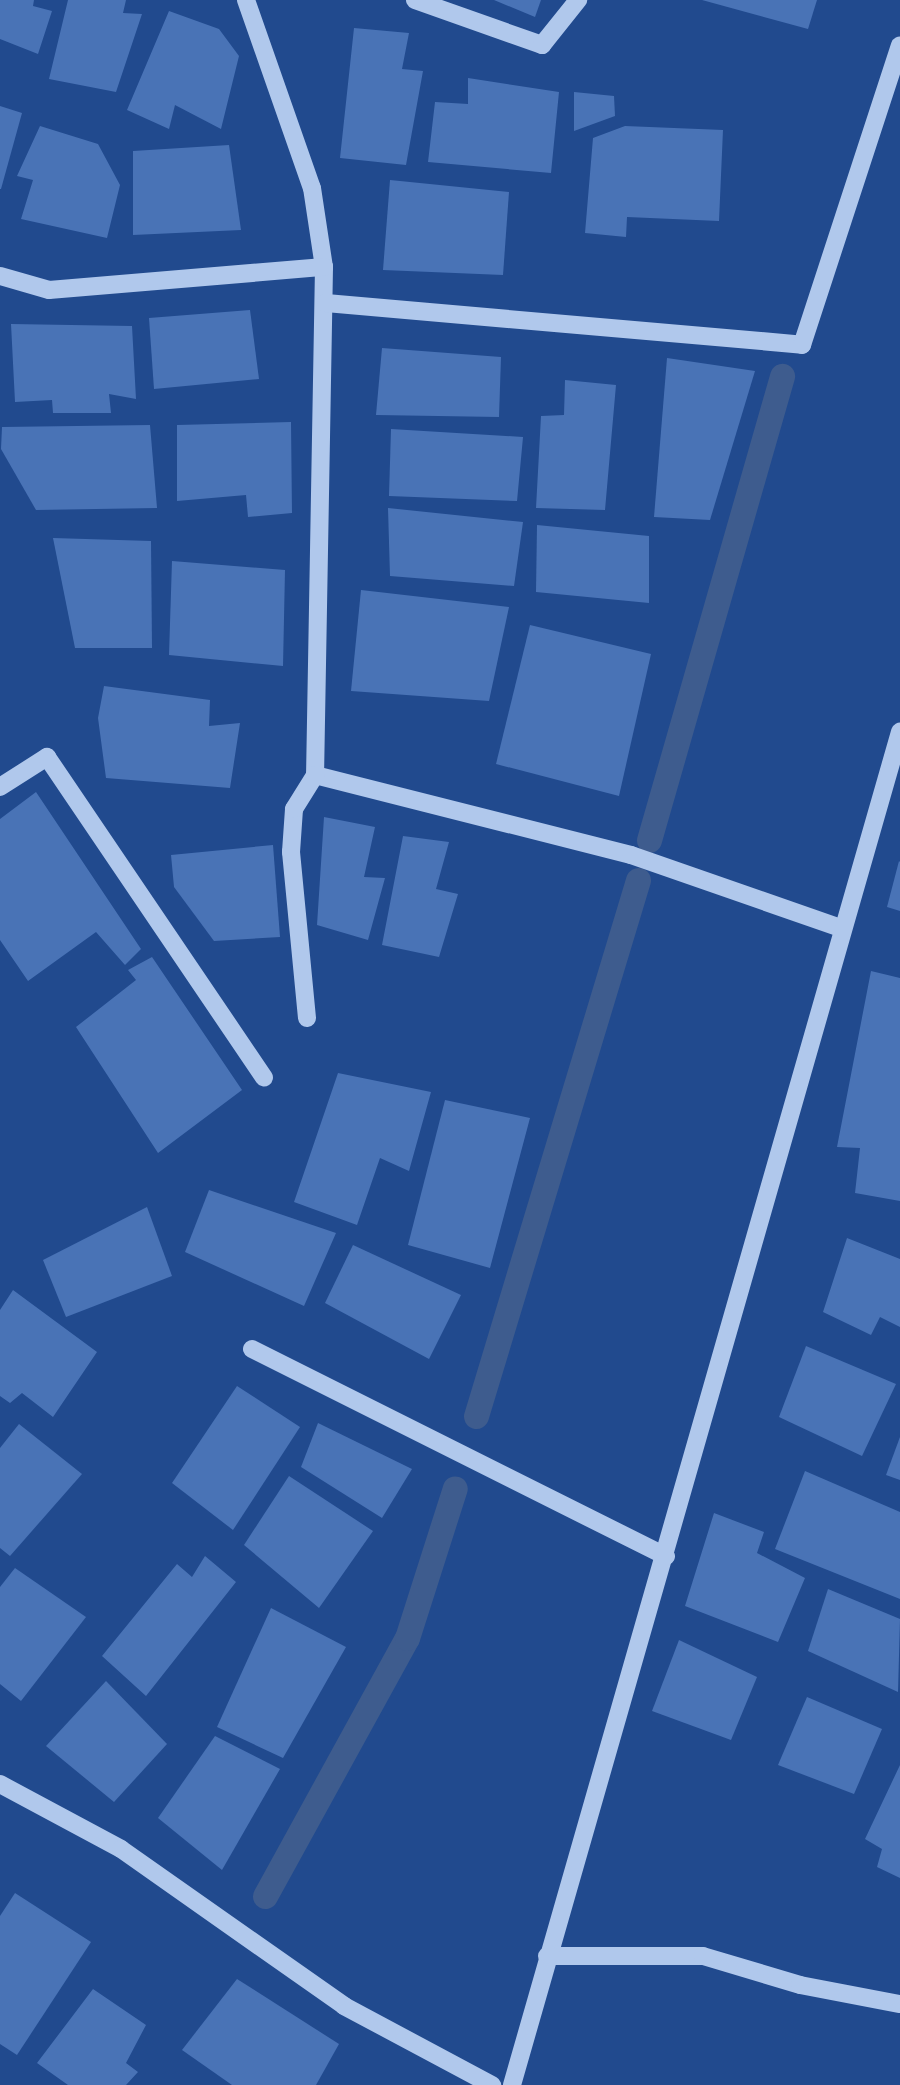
<!DOCTYPE html>
<style>
body{margin:0}
#map{position:relative;width:900px;height:2085px;overflow:hidden;background:#214a8e;font-family:Poppins,sans-serif}
div>[style]{position:absolute}
.stream>*{height:25px;margin:-12.5px;padding:0 12.5px;transform-origin:12.5px;border-radius:12.5px;background:#3e5c8e}
.building>*{inset:0;background:#4973b6}
.minor>*{height:18px;margin:-9px;padding:0 9px;transform-origin:9px;border-radius:9px;background:#b0c8ec}
span{translate:-50% -50%;white-space:nowrap;text-align:center;line-height:1.15;-webkit-text-stroke:9px #214a8e;paint-order:stroke}
</style>
<div id="map">
<div class="stream">
<i style="left:649px;top:840px;width:483px;rotate:-74deg"></i>
<i style="left:476px;top:1416px;width:560px;rotate:-73.18deg"></i>
<i style="left:265px;top:1896px;width:294px;rotate:-61.2deg"></i>
<i style="left:407px;top:1638px;width:157px;rotate:-72.3deg"></i>
</div>
<div class="building">
<i style="clip-path:polygon(0 0,34px 0,33px 6px,52px 11px,38px 54px,0 39px)"></i>
<i style="clip-path:polygon(68px 0,126px 0,123px 13px,142px 14px,116px 92px,49px 79px)"></i>
<i style="clip-path:polygon(494px 0,541px 0,535px 17px)"></i>
<i style="clip-path:polygon(702px 0,817px 0,808px 29px)"></i>
<i style="clip-path:polygon(169px 11px,219px 29px,239px 56px,221px 129px,175px 105px,169px 129px,127px 110px)"></i>
<i style="clip-path:polygon(354px 28px,409px 33px,402px 69px,423px 71px,406px 165px,340px 158px)"></i>
<i style="clip-path:polygon(468px 78px,559px 92px,551px 173px,428px 162px,435px 102px,468px 104px)"></i>
<i style="clip-path:polygon(574px 92px,614px 96px,615px 116px,574px 131px)"></i>
<i style="clip-path:polygon(0 106px,22px 113px,1px 189px,0 189px)"></i>
<i style="clip-path:polygon(40px 126px,98px 144px,120px 185px,107px 238px,21px 219px,33px 180px,17px 176px)"></i>
<i style="clip-path:polygon(625px 126px,723px 130px,719px 221px,627px 217px,626px 237px,585px 233px,593px 138px)"></i>
<i style="clip-path:polygon(229px 145px,241px 230px,133px 235px,133px 151px)"></i>
<i style="clip-path:polygon(390px 180px,509px 192px,503px 275px,383px 270px)"></i>
<i style="clip-path:polygon(250px 310px,259px 379px,154px 389px,149px 318px)"></i>
<i style="clip-path:polygon(11px 324px,132px 326px,136px 399px,109px 394px,111px 413px,53px 413px,52px 400px,15px 402px)"></i>
<i style="clip-path:polygon(382px 348px,501px 357px,499px 417px,376px 415px)"></i>
<i style="clip-path:polygon(667px 358px,755px 371px,710px 520px,654px 517px)"></i>
<i style="clip-path:polygon(565px 380px,616px 385px,605px 510px,536px 508px,541px 416px,564px 415px)"></i>
<i style="clip-path:polygon(291px 422px,292px 513px,248px 517px,246px 495px,177px 501px,177px 425px)"></i>
<i style="clip-path:polygon(150px 425px,157px 508px,36px 510px,1px 449px,2px 427px)"></i>
<i style="clip-path:polygon(391px 429px,523px 437px,517px 501px,389px 496px)"></i>
<i style="clip-path:polygon(388px 508px,523px 522px,514px 586px,390px 576px)"></i>
<i style="clip-path:polygon(537px 525px,649px 536px,649px 603px,536px 592px)"></i>
<i style="clip-path:polygon(53px 538px,151px 541px,152px 648px,75px 648px)"></i>
<i style="clip-path:polygon(172px 561px,285px 570px,283px 666px,169px 655px)"></i>
<i style="clip-path:polygon(361px 590px,509px 607px,489px 701px,351px 691px)"></i>
<i style="clip-path:polygon(530px 625px,651px 654px,619px 796px,496px 764px)"></i>
<i style="clip-path:polygon(104px 686px,210px 700px,209px 726px,240px 723px,230px 788px,106px 778px,98px 718px)"></i>
<i style="clip-path:polygon(36px 792px,141px 949px,125px 965px,96px 932px,28px 981px,0 940px,0 819px)"></i>
<i style="clip-path:polygon(324px 817px,375px 827px,364px 877px,385px 878px,368px 940px,317px 925px)"></i>
<i style="clip-path:polygon(403px 836px,449px 842px,436px 889px,458px 894px,439px 957px,382px 945px)"></i>
<i style="clip-path:polygon(273px 845px,280px 937px,214px 941px,174px 887px,171px 855px)"></i>
<i style="clip-path:polygon(899px 861px,900px 862px,900px 911px,887px 907px)"></i>
<i style="clip-path:polygon(152px 957px,242px 1090px,158px 1153px,76px 1027px,136px 980px,128px 970px)"></i>
<i style="clip-path:polygon(871px 971px,900px 978px,900px 1201px,855px 1193px,860px 1148px,837px 1147px)"></i>
<i style="clip-path:polygon(338px 1073px,431px 1092px,409px 1171px,380px 1158px,357px 1225px,294px 1202px)"></i>
<i style="clip-path:polygon(445px 1100px,530px 1118px,490px 1268px,408px 1245px)"></i>
<i style="clip-path:polygon(209px 1190px,336px 1233px,304px 1306px,185px 1252px)"></i>
<i style="clip-path:polygon(147px 1207px,172px 1276px,66px 1317px,43px 1260px)"></i>
<i style="clip-path:polygon(847px 1238px,900px 1259px,900px 1327px,880px 1317px,871px 1335px,823px 1312px)"></i>
<i style="clip-path:polygon(353px 1245px,461px 1295px,429px 1359px,325px 1303px)"></i>
<i style="clip-path:polygon(13px 1290px,97px 1352px,53px 1417px,22px 1393px,10px 1403px,0 1396px,0 1310px)"></i>
<i style="clip-path:polygon(806px 1346px,896px 1384px,862px 1456px,779px 1417px)"></i>
<i style="clip-path:polygon(237px 1386px,300px 1427px,233px 1530px,172px 1483px)"></i>
<i style="clip-path:polygon(318px 1423px,412px 1469px,382px 1518px,301px 1467px)"></i>
<i style="clip-path:polygon(19px 1424px,82px 1474px,10px 1556px,0 1548px,0 1448px)"></i>
<i style="clip-path:polygon(900px 1437px,900px 1480px,886px 1475px)"></i>
<i style="clip-path:polygon(805px 1471px,900px 1512px,900px 1599px,775px 1549px)"></i>
<i style="clip-path:polygon(289px 1476px,373px 1531px,319px 1608px,244px 1545px)"></i>
<i style="clip-path:polygon(714px 1513px,764px 1532px,757px 1553px,805px 1578px,778px 1642px,685px 1606px)"></i>
<i style="clip-path:polygon(205px 1556px,236px 1582px,146px 1696px,102px 1656px,177px 1564px,192px 1577px)"></i>
<i style="clip-path:polygon(15px 1568px,86px 1617px,21px 1701px,0 1684px,0 1587px)"></i>
<i style="clip-path:polygon(828px 1589px,900px 1619px,898px 1692px,808px 1651px)"></i>
<i style="clip-path:polygon(271px 1608px,346px 1647px,283px 1758px,217px 1727px)"></i>
<i style="clip-path:polygon(679px 1640px,757px 1677px,731px 1740px,652px 1711px)"></i>
<i style="clip-path:polygon(106px 1681px,167px 1744px,114px 1802px,46px 1746px)"></i>
<i style="clip-path:polygon(807px 1697px,882px 1729px,854px 1794px,778px 1765px)"></i>
<i style="clip-path:polygon(215px 1736px,280px 1769px,222px 1870px,158px 1818px)"></i>
<i style="clip-path:polygon(900px 1765px,900px 1878px,877px 1867px,882px 1849px,865px 1839px)"></i>
<i style="clip-path:polygon(15px 1893px,91px 1942px,17px 2055px,0 2044px,0 1916px)"></i>
<i style="clip-path:polygon(237px 1979px,339px 2044px,316px 2085px,232px 2085px,182px 2050px)"></i>
<i style="clip-path:polygon(93px 1989px,146px 2025px,126px 2063px,138px 2072px,126px 2085px,68px 2085px,37px 2063px)"></i>
</div>
<div class="minor">
<i style="left:246px;top:0;width:199px;rotate:70.7deg"></i>
<i style="left:312px;top:188px;width:80px;rotate:81.4deg"></i>
<i style="left:324px;top:267px;width:508px;rotate:91.01deg"></i>
<i style="left:315px;top:775px;width:326px;rotate:14.2deg"></i>
<i style="left:631px;top:855px;width:222px;rotate:19.2deg"></i>
<i style="left:415px;top:0;width:135px;rotate:19.5deg"></i>
<i style="left:542px;top:45px;width:58px;rotate:-51.3deg"></i>
<i style="left:0;top:276px;width:51px;rotate:15.9deg"></i>
<i style="left:49px;top:290px;width:276px;rotate:-4.8deg"></i>
<i style="left:326px;top:303px;width:478px;rotate:5deg"></i>
<i style="left:802px;top:345px;width:315px;rotate:-71.9deg"></i>
<i style="left:0;top:787px;width:56px;rotate:-32.6deg"></i>
<i style="left:47px;top:757px;width:387px;rotate:55.9deg"></i>
<i style="left:307px;top:1018px;width:167px;rotate:-95.5deg"></i>
<i style="left:291px;top:852px;width:43px;rotate:-86deg"></i>
<i style="left:294px;top:809px;width:40px;rotate:-58deg"></i>
<i style="left:252px;top:1349px;width:463px;rotate:26.6deg"></i>
<i style="left:0;top:1784px;width:137px;rotate:28.2deg"></i>
<i style="left:121px;top:1849px;width:273px;rotate:35.1deg"></i>
<i style="left:344px;top:2006px;width:168px;rotate:28.1deg"></i>
<i style="left:547px;top:1956px;width:156px"></i>
<i style="left:703px;top:1956px;width:101px;rotate:16.6deg"></i>
<i style="left:800px;top:1985px;width:102px;rotate:10.8deg"></i>
<i style="left:512px;top:2085px;width:1408px;rotate:-74deg"></i>
</div>
</div>
